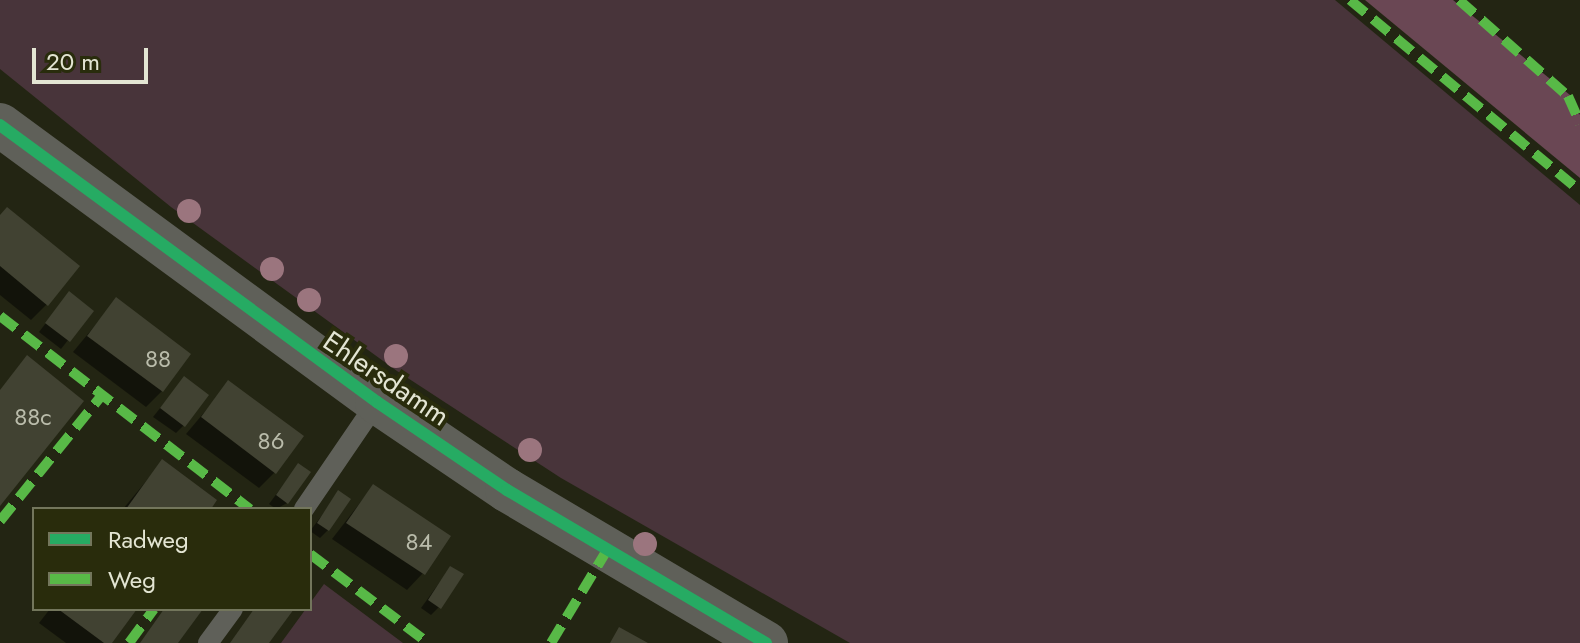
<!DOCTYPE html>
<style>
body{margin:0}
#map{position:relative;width:1580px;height:643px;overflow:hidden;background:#232513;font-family:Jost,sans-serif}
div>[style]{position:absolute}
.green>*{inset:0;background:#48343a}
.forest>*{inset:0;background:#6a4754}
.shadow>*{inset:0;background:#0007}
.building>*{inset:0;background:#414232}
.service>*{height:20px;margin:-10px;padding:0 10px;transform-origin:10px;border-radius:10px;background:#5f6059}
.tertiary>*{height:44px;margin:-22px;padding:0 22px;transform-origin:22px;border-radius:22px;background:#5f6059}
.quiet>*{height:10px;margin-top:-5px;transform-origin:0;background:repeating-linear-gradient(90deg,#58b947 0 20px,transparent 0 30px)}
.cycleway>*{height:12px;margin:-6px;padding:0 6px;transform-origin:6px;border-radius:6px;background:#26ab63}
.trees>*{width:24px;height:24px;margin:-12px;border-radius:50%;background:#9b757e}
span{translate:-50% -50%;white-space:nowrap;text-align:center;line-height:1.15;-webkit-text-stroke:8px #292c0c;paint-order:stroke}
.number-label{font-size:24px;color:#babcab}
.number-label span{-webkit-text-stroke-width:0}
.street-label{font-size:28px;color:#e3e5d3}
.legend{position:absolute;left:32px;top:507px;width:280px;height:104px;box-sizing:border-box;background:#292c0c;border:2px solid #73765c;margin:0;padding:10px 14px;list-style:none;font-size:24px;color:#e3e5d3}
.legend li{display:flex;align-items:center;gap:16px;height:40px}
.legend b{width:40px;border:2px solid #73765c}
.scale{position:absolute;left:32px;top:48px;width:116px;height:36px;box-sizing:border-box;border:4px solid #e3e5d3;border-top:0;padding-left:10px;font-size:24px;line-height:28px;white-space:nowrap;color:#e3e5d3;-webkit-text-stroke:6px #292c0c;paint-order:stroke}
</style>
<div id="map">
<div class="green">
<i style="clip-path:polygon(0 0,1335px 0,1580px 205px,1580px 643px,850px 643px,561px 478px,397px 371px,171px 207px,0 69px)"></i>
<i style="clip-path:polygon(324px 584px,403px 643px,281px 643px)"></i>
</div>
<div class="forest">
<i style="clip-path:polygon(1365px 0,1453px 0,1570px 95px,1580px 115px,1580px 178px)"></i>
</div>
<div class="shadow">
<i style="clip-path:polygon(0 216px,47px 304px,31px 320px,0 295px)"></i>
<i style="clip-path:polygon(116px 300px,162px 391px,146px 407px,73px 352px)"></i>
<i style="clip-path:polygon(62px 302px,91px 311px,61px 349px,39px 332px)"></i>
<i style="clip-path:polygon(184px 378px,184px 425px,176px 433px,153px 417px)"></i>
<i style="clip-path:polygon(229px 383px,275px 472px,259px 488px,186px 434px)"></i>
<i style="clip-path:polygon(162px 462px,208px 509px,123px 509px)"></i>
<i style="clip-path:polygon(298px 465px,287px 503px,276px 509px,269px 504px)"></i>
<i style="clip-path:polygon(373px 486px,423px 573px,407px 590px,332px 539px)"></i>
<i style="clip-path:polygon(339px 493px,328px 530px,320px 538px,310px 531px)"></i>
<i style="clip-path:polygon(450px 568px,439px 607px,431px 615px,421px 608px)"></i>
<i style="clip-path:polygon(50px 609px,135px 609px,110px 643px,66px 643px,39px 623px)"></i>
</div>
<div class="building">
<i style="clip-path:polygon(7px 207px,80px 266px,48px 306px,0 266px,0 215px)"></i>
<i style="clip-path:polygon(69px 291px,94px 311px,70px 342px,45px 323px)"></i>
<i style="clip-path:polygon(116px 297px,191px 354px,163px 392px,87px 336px)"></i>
<i style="clip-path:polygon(27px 355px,84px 401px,0 506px,0 390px)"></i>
<i style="clip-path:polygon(184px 376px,209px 395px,185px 427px,160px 408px)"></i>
<i style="clip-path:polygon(228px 380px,304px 436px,276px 474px,201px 417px)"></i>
<i style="clip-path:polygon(162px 459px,217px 500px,211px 509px,126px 509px)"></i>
<i style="clip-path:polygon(298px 463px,311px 472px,288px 504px,276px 495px)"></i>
<i style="clip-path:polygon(373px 484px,451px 536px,425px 575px,346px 523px)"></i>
<i style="clip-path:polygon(338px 490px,351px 499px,329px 531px,317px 523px)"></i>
<i style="clip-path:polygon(450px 566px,464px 574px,441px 609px,428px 600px)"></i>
<i style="clip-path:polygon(58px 609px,137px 609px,112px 643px,104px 643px)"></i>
<i style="clip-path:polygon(164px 609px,203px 609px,178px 643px,140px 643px)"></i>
<i style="clip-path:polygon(254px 609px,294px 609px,269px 643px,230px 643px)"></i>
<i style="clip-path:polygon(619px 627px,648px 643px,610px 643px)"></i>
</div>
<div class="service">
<i style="left:304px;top:509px;width:130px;rotate:-55.7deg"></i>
<i style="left:208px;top:643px;width:42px;rotate:-53.7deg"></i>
</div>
<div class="tertiary">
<i style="left:0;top:125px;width:468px;rotate:36.3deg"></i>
<i style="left:377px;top:402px;width:157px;rotate:34.1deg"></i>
<i style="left:507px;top:490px;width:301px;rotate:30.6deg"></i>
</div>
<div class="quiet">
<i style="left:1350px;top:0;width:299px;rotate:39.7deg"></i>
<i style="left:1459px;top:0;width:145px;rotate:41.4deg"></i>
<i style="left:1568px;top:96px;width:30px;rotate:66deg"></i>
<i style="left:0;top:316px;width:316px;rotate:37.7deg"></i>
<i style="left:0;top:521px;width:162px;rotate:-51deg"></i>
<i style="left:310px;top:554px;width:148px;rotate:37deg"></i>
<i style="left:129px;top:643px;width:42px;rotate:-53.7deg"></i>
<i style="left:551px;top:643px;width:109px;rotate:-58.9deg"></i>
</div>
<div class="cycleway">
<i style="left:0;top:125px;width:468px;rotate:36.3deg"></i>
<i style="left:377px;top:402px;width:157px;rotate:34.1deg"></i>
<i style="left:507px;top:490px;width:301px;rotate:30.6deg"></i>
</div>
<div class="trees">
<i style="left:189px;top:211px"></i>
<i style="left:272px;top:269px"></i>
<i style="left:309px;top:300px"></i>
<i style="left:396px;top:356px"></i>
<i style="left:530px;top:450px"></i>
<i style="left:645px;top:544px"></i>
</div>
<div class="number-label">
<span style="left:158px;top:359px">88</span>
<span style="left:33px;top:417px">88c</span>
<span style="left:271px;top:441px">86</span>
<span style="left:419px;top:542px">84</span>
</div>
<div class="street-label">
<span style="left:386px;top:379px;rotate:34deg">Ehlersdamm</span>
</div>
<ul class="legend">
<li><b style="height:10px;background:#26ab63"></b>Radweg</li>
<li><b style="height:10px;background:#58b947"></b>Weg</li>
</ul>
<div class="scale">20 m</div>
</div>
